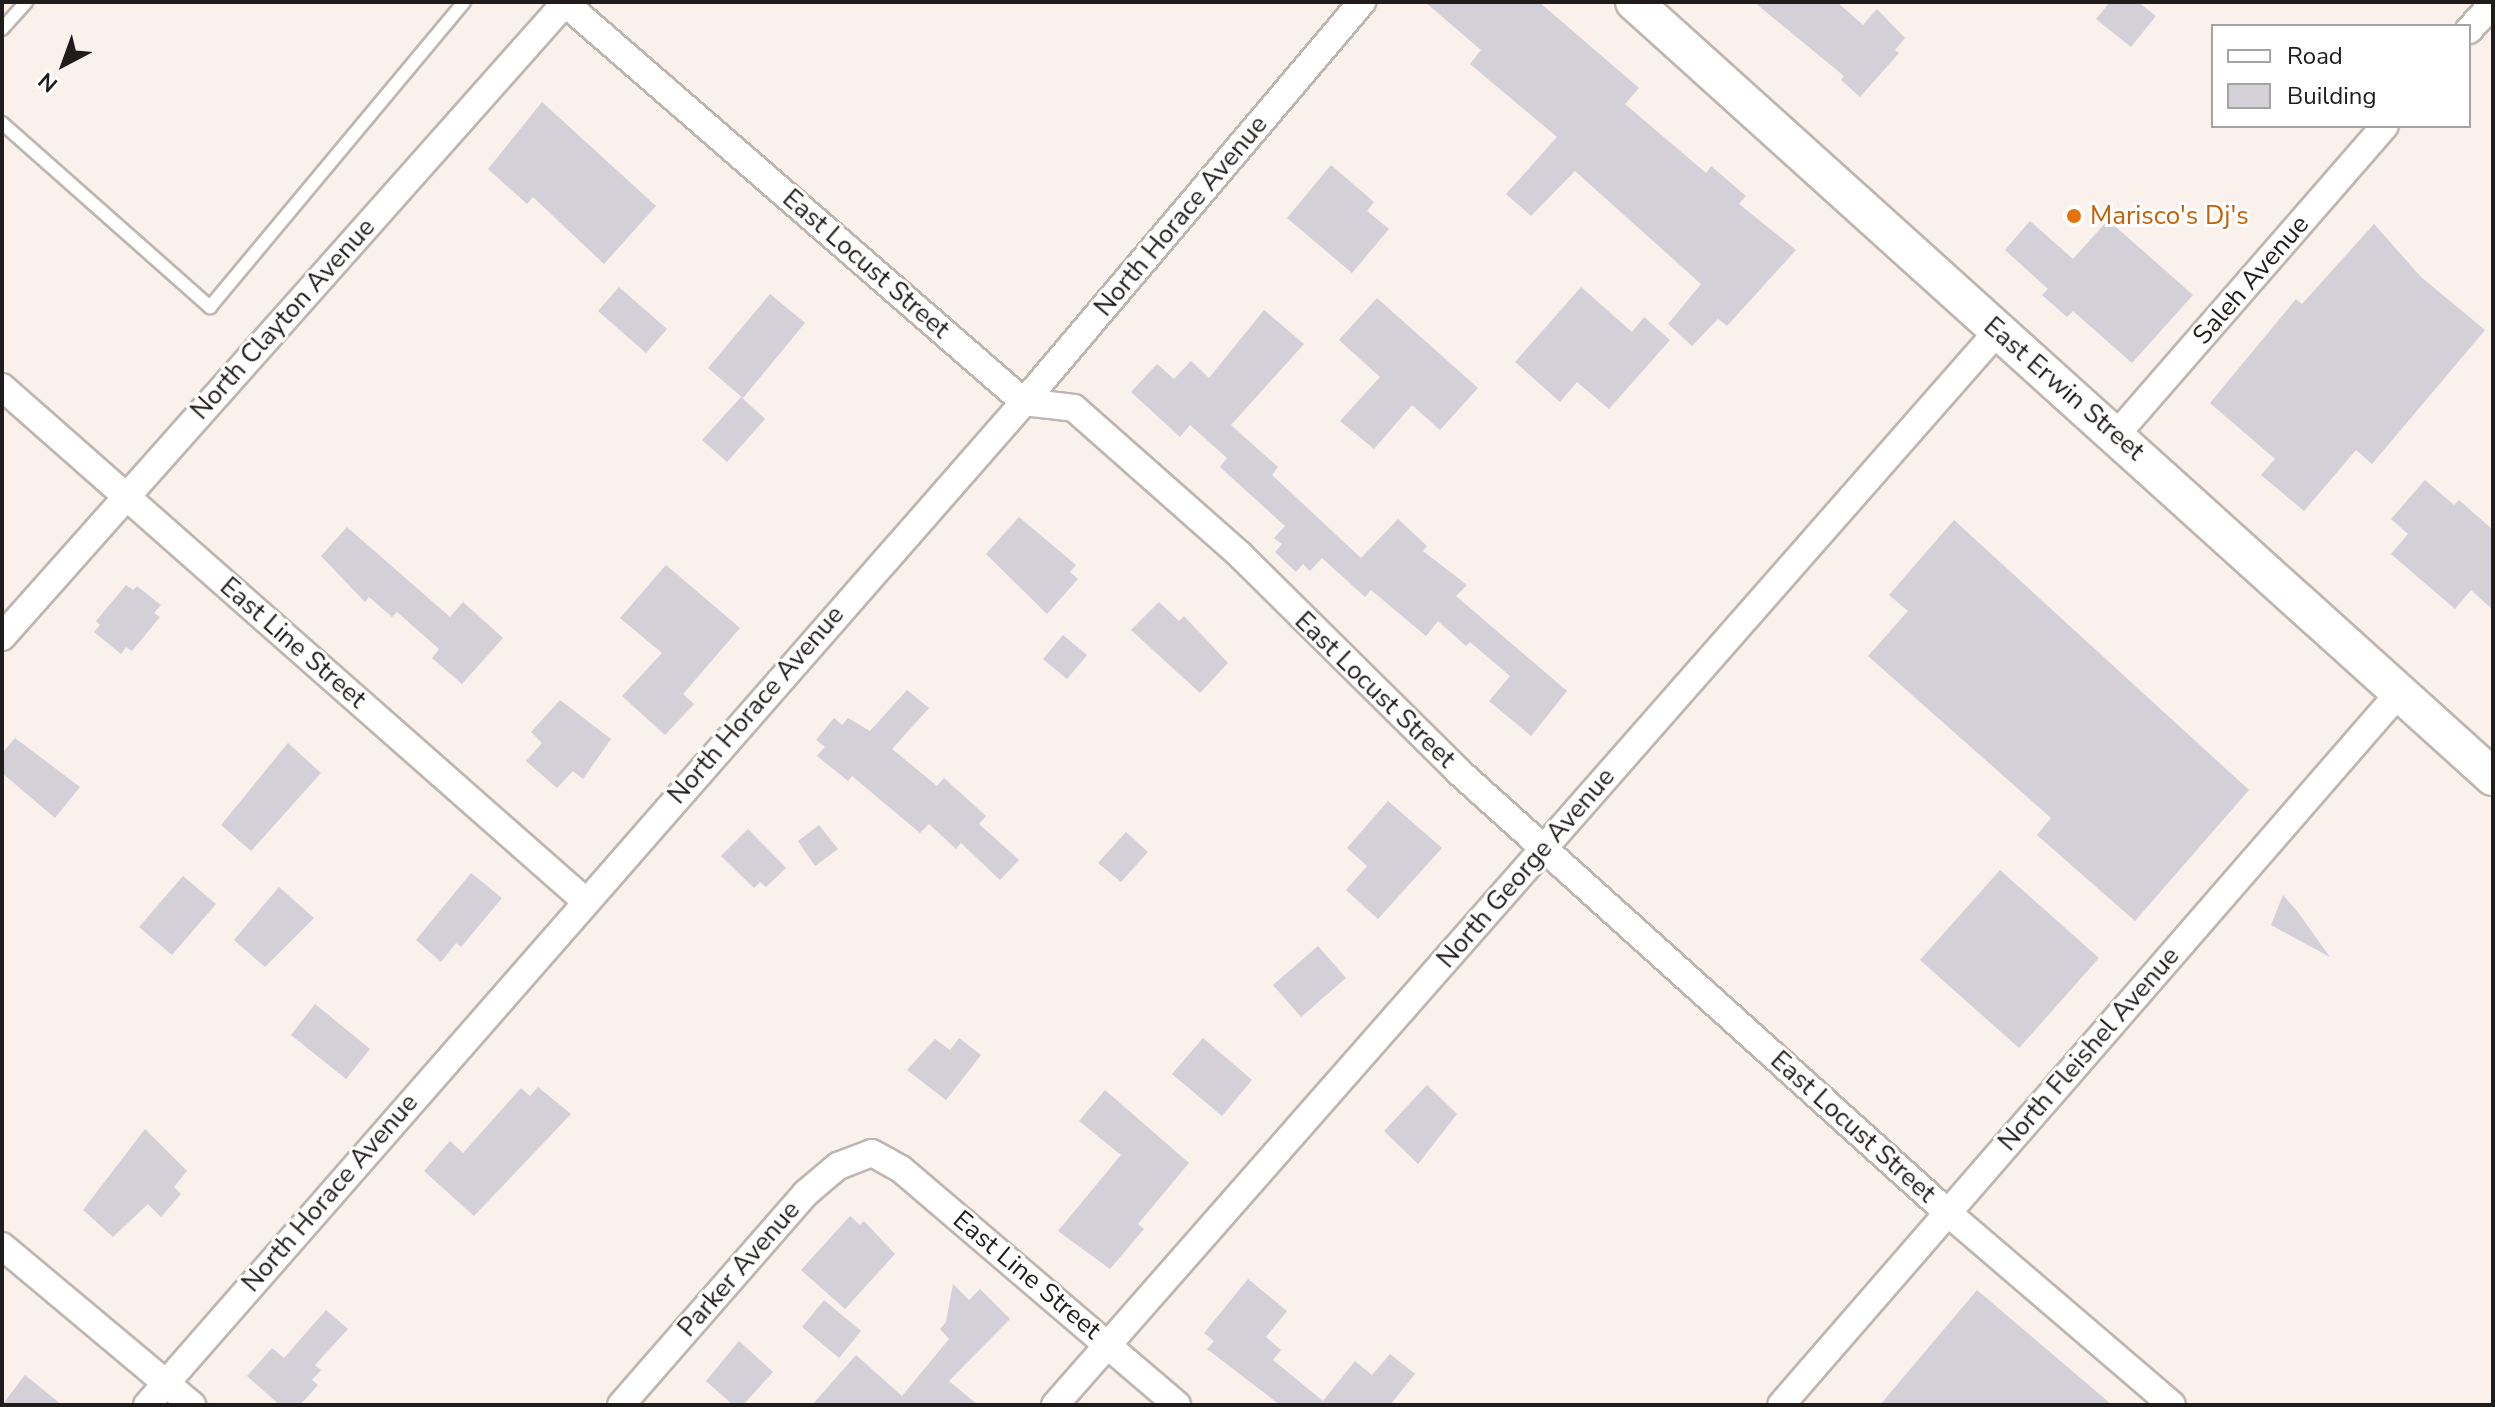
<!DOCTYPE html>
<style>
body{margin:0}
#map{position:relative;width:2495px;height:1407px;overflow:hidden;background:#faf0ec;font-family:"Nunito Sans",sans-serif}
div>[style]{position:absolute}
.building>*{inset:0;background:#d3d0d8}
.roads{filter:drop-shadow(2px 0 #bfb6b2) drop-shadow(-2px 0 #bfb6b2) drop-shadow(0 2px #bfb6b2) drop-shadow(0 -2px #bfb6b2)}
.lane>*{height:12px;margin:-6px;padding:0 6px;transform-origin:6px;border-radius:6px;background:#fff}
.street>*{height:26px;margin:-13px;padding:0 13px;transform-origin:13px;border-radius:13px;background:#fff}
.secondary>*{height:36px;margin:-18px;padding:0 18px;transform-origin:18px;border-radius:18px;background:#fff}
.dots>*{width:22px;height:22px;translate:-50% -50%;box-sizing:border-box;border:4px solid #fff;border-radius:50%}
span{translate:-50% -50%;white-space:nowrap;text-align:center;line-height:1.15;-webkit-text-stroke:6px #fff;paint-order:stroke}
.street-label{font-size:26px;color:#1f1c1b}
.food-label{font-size:26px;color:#c56008}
.left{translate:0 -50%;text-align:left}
.frame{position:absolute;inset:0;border:4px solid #1f1c1b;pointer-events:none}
.legend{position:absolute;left:2211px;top:24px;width:260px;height:104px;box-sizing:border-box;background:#fff;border:2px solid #a5a4a4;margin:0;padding:10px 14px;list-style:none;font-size:24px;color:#1f1c1b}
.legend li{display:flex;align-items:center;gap:16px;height:40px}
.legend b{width:40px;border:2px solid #a5a4a4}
.north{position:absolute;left:24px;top:24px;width:80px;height:80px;-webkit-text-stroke:6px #fff;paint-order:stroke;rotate:221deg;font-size:22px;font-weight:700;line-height:32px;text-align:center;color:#1f1c1b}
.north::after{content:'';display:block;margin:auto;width:28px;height:36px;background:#1f1c1b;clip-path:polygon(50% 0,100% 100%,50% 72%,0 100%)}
</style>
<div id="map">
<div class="building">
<i style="clip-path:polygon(1425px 2px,1539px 2px,1639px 88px,1625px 104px,1706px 173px,1711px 166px,1746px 196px,1739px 204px,1796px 250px,1727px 326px,1718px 319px,1692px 346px,1668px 324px,1701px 284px,1575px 171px,1531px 216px,1506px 194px,1557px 137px,1470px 64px,1481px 50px)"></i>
<i style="clip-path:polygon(1754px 2px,1837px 2px,1863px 25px,1877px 9px,1905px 38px,1895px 50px,1899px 53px,1860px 97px,1841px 80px,1844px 76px)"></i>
<i style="clip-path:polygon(2110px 2px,2138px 2px,2156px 16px,2131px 47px,2096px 19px)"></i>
<i style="clip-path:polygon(542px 102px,656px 206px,604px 264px,533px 197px,527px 204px,488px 169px)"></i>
<i style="clip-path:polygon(1331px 165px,1374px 202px,1367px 211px,1389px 229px,1352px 273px,1287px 218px)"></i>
<i style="clip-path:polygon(2108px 220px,2193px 295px,2132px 363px,2073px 311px,2067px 317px,2042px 295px,2048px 289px,2005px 250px,2030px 221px,2073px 259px)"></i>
<i style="clip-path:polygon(2374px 224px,2421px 277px,2485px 330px,2372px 464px,2356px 450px,2304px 511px,2261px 475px,2275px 459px,2210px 403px,2296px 299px,2302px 304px)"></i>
<i style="clip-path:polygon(619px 287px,667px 329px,646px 353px,598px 311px)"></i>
<i style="clip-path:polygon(1581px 287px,1632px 332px,1644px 317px,1670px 340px,1609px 409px,1577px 382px,1560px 402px,1515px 362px)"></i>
<i style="clip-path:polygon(770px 294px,805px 323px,743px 398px,708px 368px)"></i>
<i style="clip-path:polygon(1377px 298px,1478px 388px,1440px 430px,1412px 405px,1374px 449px,1340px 421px,1380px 377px,1339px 340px)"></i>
<i style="clip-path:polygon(1264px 310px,1304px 344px,1231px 425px,1278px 467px,1272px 475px,1361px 558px,1398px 519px,1427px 546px,1423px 551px,1467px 585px,1456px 596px,1567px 691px,1531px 736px,1489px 701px,1510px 676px,1470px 642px,1466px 646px,1438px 621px,1426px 636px,1371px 590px,1365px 597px,1322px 558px,1310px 571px,1303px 564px,1296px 572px,1275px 552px,1282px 544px,1274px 538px,1285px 526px,1220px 467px,1227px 458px,1190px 425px,1180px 437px,1131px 392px,1157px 364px,1174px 379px,1191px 361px,1209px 378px)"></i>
<i style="clip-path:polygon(741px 397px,765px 419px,727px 462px,702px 440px)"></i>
<i style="clip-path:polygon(2425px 480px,2454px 505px,2459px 500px,2493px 530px,2493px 610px,2471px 590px,2455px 609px,2391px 554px,2408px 534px,2391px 519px)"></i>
<i style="clip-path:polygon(1019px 517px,1076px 565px,1070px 572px,1078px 579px,1047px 614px,986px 554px)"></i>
<i style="clip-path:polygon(1954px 520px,2249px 790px,2135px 921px,2037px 835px,2051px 818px,1868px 656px,1908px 611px,1889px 595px)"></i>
<i style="clip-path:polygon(347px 527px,450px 617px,463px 602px,503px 638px,462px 684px,432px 658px,439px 649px,397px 612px,392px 617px,369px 597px,365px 602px,321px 556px)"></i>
<i style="clip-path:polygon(666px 565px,740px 628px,683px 694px,694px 704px,665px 735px,622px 696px,662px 653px,620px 618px)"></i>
<i style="clip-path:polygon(126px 585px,133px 590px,137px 586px,161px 605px,154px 613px,160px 617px,132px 651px,126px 647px,121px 654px,94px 632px,100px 625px,96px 621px)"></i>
<i style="clip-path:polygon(1159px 602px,1179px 621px,1184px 616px,1228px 663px,1200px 693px,1131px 630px)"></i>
<i style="clip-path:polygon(1063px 635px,1087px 655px,1067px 679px,1043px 659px)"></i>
<i style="clip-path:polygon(907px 690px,929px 708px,892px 749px,937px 786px,944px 778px,986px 816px,979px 824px,1019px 860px,1000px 880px,961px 843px,956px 849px,929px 824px,920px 833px,852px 776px,848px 781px,817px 756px,825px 747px,816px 740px,834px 718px,842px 725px,848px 718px,870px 731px)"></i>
<i style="clip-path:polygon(560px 700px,611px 739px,583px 779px,573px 771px,557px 788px,526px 761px,542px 743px,531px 732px)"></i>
<i style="clip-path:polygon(15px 738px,80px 787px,55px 818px,2px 773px,2px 753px)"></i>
<i style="clip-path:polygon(288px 743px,321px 773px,251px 851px,221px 825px)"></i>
<i style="clip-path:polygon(1388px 801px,1442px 848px,1378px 919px,1346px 890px,1367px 866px,1347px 848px)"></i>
<i style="clip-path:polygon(819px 825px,838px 849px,815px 866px,798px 841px)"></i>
<i style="clip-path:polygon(748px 829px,786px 868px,766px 887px,760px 882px,754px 888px,721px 856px)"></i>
<i style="clip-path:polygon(1126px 832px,1148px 852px,1121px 882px,1098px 863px)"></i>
<i style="clip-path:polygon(2000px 870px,2099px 958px,2019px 1048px,1920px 960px)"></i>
<i style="clip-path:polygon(471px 873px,502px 898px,461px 947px,456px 943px,441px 962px,416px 940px)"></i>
<i style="clip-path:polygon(183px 876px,216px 904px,172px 955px,139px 927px)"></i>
<i style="clip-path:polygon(279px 887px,314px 918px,265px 967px,234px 940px)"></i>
<i style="clip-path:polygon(2283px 895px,2297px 911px,2330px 957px,2271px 925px)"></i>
<i style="clip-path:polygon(1318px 946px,1346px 978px,1301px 1017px,1273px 985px)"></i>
<i style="clip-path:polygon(315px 1004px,370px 1049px,346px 1079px,291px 1035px)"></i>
<i style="clip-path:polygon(959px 1038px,981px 1055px,946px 1100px,907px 1070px,935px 1039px,950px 1050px)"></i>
<i style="clip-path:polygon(1203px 1038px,1252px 1080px,1222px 1116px,1172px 1074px)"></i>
<i style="clip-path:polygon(1427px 1085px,1457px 1114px,1418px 1164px,1384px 1131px)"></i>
<i style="clip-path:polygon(538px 1087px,571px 1114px,474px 1216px,424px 1171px,450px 1141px,463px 1153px,521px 1088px,530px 1096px)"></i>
<i style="clip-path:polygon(1105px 1090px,1189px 1163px,1138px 1224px,1144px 1229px,1110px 1269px,1058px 1231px,1121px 1155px,1079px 1121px)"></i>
<i style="clip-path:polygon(145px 1129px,187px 1171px,174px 1187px,181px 1194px,161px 1217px,148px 1204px,113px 1237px,83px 1210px)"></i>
<i style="clip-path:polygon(850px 1216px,860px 1225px,864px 1221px,895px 1254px,845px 1309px,801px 1270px)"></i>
<i style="clip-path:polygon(1248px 1279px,1287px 1311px,1266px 1337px,1281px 1350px,1273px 1360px,1323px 1401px,1355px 1361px,1372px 1375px,1390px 1354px,1415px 1374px,1390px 1405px,1280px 1405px,1207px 1349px,1214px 1341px,1204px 1333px)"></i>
<i style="clip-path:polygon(953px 1284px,969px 1300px,980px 1289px,1010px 1319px,949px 1381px,978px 1405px,812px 1405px,856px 1355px,902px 1396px,949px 1339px,940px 1329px,946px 1322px)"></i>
<i style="clip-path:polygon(1977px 1290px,2112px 1405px,1880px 1405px)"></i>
<i style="clip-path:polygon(824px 1300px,861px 1331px,839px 1358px,802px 1327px)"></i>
<i style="clip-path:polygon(326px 1310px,348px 1329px,315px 1365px,321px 1370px,312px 1380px,318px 1385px,300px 1405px,280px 1405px,247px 1376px,272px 1348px,284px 1358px)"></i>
<i style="clip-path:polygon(739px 1341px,773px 1372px,743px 1405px,733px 1405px,706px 1381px)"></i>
<i style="clip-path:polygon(25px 1375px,62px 1405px,2px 1405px)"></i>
</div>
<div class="roads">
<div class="lane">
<i style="left:2px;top:29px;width:36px;rotate:-48deg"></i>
<i style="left:2px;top:123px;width:278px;rotate:41.5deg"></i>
<i style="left:210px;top:307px;width:397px;rotate:-50.2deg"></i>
</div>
<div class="street">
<i style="left:2469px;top:30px;width:36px;rotate:-48deg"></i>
<i style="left:2px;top:387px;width:776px;rotate:41.39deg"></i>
<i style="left:2117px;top:434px;width:408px;rotate:-49deg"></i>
<i style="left:2px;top:637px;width:848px;rotate:-48.39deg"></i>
<i style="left:565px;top:3px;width:608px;rotate:41deg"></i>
<i style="left:1024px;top:402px;width:50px;rotate:6.8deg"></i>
<i style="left:1074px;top:408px;width:222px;rotate:41.5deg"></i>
<i style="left:1240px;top:555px;width:307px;rotate:44.7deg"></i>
<i style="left:1458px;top:771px;width:658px;rotate:42.05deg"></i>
<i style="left:1947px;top:1212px;width:296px;rotate:40.6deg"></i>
<i style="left:2px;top:1246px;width:248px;rotate:39.9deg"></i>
<i style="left:147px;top:1405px;width:1332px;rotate:-48.83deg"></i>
<i style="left:1024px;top:402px;width:524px;rotate:-49.8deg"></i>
<i style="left:621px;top:1405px;width:281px;rotate:-48.9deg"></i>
<i style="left:806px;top:1193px;width:42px;rotate:-40.2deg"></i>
<i style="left:838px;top:1166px;width:36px;rotate:-21deg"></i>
<i style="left:872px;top:1153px;width:33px;rotate:29deg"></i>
<i style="left:901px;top:1169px;width:363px;rotate:40.5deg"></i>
<i style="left:1055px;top:1405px;width:1429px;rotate:-48.72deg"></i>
<i style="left:1781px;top:1405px;width:943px;rotate:-49.04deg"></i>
</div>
<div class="secondary">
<i style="left:1634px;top:2px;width:1157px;rotate:42.06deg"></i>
</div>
</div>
<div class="dots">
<i style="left:2074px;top:216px;background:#e8710a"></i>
</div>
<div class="street-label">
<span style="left:1181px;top:216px;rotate:-50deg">North Horace Avenue</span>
<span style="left:866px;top:264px;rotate:41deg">East Locust Street</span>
<span style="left:2251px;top:280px;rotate:-49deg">Saleh Avenue</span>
<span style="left:283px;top:319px;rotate:-48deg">North Clayton Avenue</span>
<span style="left:2064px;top:389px;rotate:41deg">East Erwin Street</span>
<span style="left:293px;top:643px;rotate:41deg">East Line Street</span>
<span style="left:1375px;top:690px;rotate:44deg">East Locust Street</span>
<span style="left:756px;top:705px;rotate:-49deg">North Horace Avenue</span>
<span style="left:1526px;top:868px;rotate:-49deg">North George Avenue</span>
<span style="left:2089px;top:1049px;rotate:-49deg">North Fleishel Avenue</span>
<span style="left:1853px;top:1127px;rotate:42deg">East Locust Street</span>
<span style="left:330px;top:1193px;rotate:-49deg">North Horace Avenue</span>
<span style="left:739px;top:1269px;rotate:-49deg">Parker Avenue</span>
<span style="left:1027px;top:1275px;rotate:40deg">East Line Street</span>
</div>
<div class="food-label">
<span class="left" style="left:2090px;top:216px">Marisco's Dj's</span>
</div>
<div class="frame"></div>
<ul class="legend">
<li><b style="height:10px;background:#fff"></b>Road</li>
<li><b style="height:22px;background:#d3d0d8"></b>Building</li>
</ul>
<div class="north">N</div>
</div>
